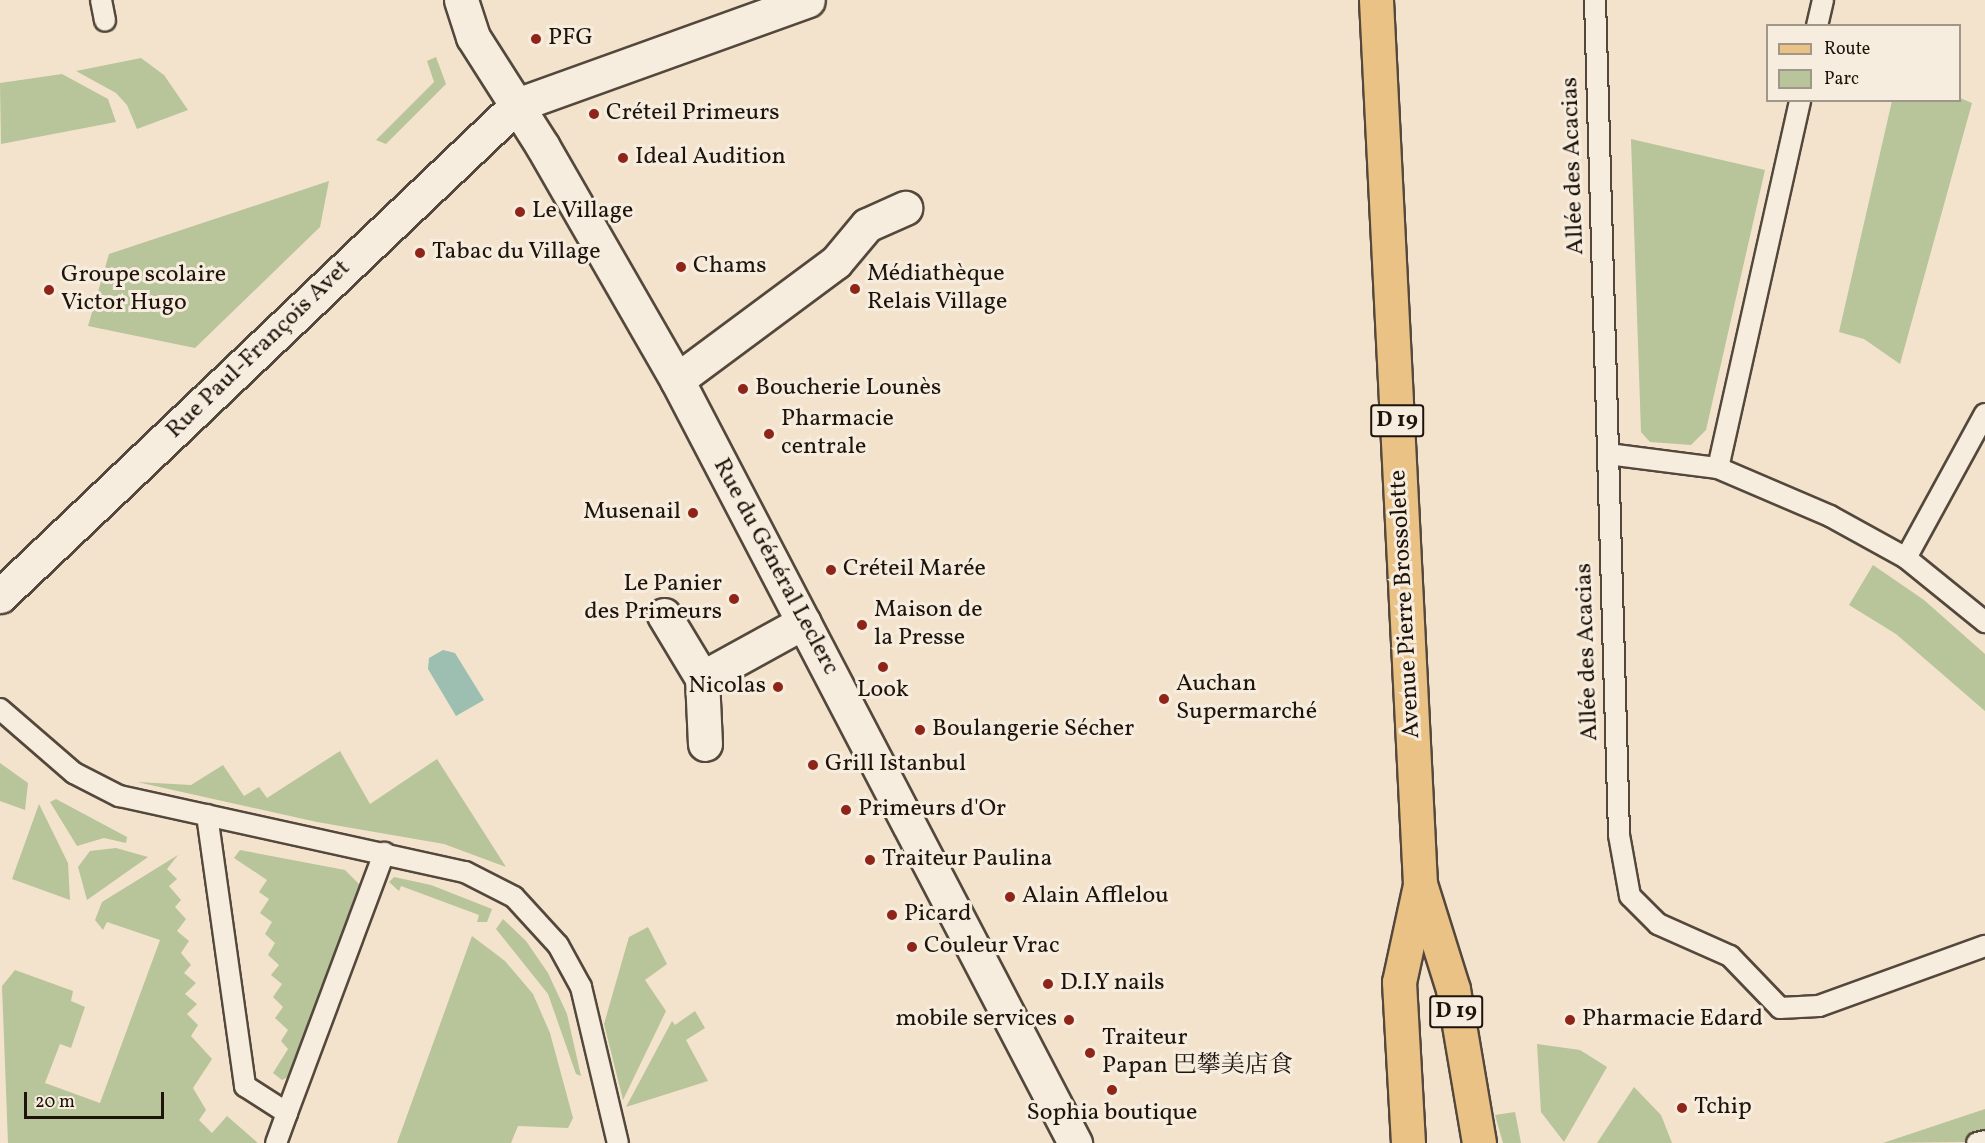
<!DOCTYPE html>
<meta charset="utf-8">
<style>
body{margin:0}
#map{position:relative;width:1985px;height:1143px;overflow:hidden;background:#f3e3cc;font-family:Vollkorn,"Noto Serif SC",serif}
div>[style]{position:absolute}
.green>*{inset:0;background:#b8c49a}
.water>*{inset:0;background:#9cbfb2}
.roads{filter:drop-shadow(2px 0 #54483c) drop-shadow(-2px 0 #54483c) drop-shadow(0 2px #54483c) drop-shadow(0 -2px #54483c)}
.lane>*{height:20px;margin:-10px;padding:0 10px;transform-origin:10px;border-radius:10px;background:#f7edde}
.street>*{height:33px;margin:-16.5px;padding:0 16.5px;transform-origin:16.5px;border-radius:16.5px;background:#f7edde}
.primary>*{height:33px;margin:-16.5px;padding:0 16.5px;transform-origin:16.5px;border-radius:16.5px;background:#eac286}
.dots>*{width:16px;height:16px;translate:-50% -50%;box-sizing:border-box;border:3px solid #f7edde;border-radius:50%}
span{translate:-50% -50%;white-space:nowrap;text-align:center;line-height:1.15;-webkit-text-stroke:6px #f7edde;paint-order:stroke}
.shield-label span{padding:2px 4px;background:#f7edde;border:2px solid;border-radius:4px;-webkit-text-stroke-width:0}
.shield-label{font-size:22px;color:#1f140c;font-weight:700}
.poi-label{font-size:24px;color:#1f140c}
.left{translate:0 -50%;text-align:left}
.right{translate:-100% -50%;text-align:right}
.street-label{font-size:24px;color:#1f140c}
.legend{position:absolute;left:1766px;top:24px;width:195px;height:78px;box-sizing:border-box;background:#f7edde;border:2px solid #a1968a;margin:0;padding:8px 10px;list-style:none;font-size:18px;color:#1f140c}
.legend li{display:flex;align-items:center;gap:12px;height:30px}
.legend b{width:30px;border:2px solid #a1968a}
.scale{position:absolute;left:24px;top:1092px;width:140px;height:27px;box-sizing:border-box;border:3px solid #1f140c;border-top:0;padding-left:8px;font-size:18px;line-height:21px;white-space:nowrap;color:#1f140c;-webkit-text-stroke:4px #f7edde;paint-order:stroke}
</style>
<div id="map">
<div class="green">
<i style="clip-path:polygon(436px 57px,446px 84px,386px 144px,376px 140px,434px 82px,427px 61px)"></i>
<i style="clip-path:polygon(141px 58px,164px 75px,188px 110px,137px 129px,127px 105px,116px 93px,76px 71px)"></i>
<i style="clip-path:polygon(62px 74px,108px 99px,116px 122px,1px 144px,0 83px)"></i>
<i style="clip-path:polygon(1960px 98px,1972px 103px,1900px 364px,1864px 339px,1839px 332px,1892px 101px)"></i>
<i style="clip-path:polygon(1631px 139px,1765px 170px,1706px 430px,1691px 445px,1650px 442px,1641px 432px)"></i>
<i style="clip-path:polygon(329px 181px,320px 227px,195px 348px,88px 326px,109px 254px)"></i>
<i style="clip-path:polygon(1873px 565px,1924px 600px,1985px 654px,1985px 711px,1896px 634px,1849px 605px)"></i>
<i style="clip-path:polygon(340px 751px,370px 804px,437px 759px,506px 867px,444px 844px,317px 822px,137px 782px,191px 785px,223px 765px,244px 796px,259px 787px,267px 798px)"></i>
<i style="clip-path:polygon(0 763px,28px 783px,25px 810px,0 801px)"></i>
<i style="clip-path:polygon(56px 799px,127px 837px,126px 843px,104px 838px,77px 846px,50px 802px)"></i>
<i style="clip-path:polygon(39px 804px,68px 863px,70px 900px,12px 879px)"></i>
<i style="clip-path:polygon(116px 848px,148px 857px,87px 900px,78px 867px,90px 851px)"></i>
<i style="clip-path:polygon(240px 850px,345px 870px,361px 886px,294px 1074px,282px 1080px,273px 1073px,288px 1049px,281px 1041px,288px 1030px,275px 1018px,283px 1007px,273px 997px,282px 984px,271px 975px,279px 965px,268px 955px,275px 943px,265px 934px,272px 922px,260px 913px,269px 899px,259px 892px,267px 880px,234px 858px)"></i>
<i style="clip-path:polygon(178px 855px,167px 869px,177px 879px,169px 886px,181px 900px,175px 907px,186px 919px,177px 931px,189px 941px,181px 953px,191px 965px,184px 973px,196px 983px,185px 994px,197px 1004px,187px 1014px,198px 1025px,191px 1036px,212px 1059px,193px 1088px,206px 1110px,199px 1120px,212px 1133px,227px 1116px,258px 1143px,8px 1143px,2px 986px,15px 970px,73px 991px,71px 1001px,85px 1007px,71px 1048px,60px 1044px,45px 1083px,100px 1103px,160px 940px,107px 922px,103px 930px,95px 920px,102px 902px)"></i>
<i style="clip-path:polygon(394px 877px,431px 885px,492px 909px,487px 922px,477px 922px,479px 915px,401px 886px,399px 891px,389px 882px)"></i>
<i style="clip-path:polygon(503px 919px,526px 941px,548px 973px,567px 1014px,581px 1076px,576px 1074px,548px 994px,496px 929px)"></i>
<i style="clip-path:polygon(648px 927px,667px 964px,645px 980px,666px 1011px,623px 1100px,604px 1024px,629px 937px)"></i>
<i style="clip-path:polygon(472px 936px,505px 961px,533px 994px,550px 1033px,573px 1118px,568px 1128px,518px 1126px,511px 1143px,397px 1143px)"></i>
<i style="clip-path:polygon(695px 1011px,705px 1028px,686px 1040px,708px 1081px,626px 1107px,672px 1021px,675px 1025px)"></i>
<i style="clip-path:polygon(1537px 1044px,1580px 1050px,1607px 1067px,1564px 1142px,1541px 1112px)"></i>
<i style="clip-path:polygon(1634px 1087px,1661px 1115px,1672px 1143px,1597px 1143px)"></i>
<i style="clip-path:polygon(1985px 1109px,1985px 1136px,1968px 1142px,1883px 1143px)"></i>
<i style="clip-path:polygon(1515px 1112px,1521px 1143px,1503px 1143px,1495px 1115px)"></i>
</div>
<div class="water">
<i style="clip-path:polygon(443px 650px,455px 653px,484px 700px,456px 716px,428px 669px,429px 658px)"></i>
</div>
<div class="roads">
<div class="lane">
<i style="left:101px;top:0;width:21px;rotate:79deg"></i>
<i style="left:1595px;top:0;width:835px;rotate:88.35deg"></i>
<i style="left:1619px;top:835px;width:62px;rotate:79.8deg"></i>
<i style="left:1630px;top:896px;width:40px;rotate:45deg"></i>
<i style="left:1658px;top:924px;width:79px;rotate:24deg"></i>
<i style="left:1730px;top:956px;width:72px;rotate:46.1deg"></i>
<i style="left:1780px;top:1008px;width:39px;rotate:-3deg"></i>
<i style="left:1819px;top:1006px;width:177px;rotate:-19.9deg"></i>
<i style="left:1817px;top:26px;width:27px;rotate:-77deg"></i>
<i style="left:1608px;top:454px;width:111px;rotate:7.3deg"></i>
<i style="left:1718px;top:468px;width:122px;rotate:23.2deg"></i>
<i style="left:1830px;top:516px;width:87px;rotate:28.9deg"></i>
<i style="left:1906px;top:558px;width:102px;rotate:39deg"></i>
<i style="left:1718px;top:468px;width:377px;rotate:-77.4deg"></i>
<i style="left:1906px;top:558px;width:164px;rotate:-61.3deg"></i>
<i style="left:0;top:709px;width:98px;rotate:40.9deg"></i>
<i style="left:74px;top:773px;width:51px;rotate:27.1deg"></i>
<i style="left:119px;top:796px;width:354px;rotate:12.4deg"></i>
<i style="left:465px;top:872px;width:55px;rotate:27deg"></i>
<i style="left:514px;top:897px;width:65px;rotate:47.5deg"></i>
<i style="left:558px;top:945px;width:48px;rotate:61.3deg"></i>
<i style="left:581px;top:987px;width:160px;rotate:76.7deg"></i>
<i style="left:207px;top:815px;width:274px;rotate:82deg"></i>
<i style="left:245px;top:1086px;width:50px;rotate:32.7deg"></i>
<i style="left:287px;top:1113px;width:32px;rotate:110deg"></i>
<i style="left:287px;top:1113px;width:278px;rotate:-69.5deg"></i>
<i style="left:1977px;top:1143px;width:8px;rotate:-14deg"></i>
</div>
<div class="street">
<i style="left:461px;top:0;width:39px;rotate:72deg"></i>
<i style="left:473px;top:37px;width:130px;rotate:57.5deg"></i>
<i style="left:543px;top:147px;width:269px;rotate:60.1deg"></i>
<i style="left:677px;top:380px;width:861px;rotate:62.45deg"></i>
<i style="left:677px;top:380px;width:198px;rotate:-36.6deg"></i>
<i style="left:836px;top:262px;width:48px;rotate:-50deg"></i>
<i style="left:867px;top:225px;width:42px;rotate:-24.1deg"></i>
<i style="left:0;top:596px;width:713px;rotate:-43.52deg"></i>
<i style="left:517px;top:105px;width:309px;rotate:-19.8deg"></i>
<i style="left:664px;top:615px;width:74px;rotate:58.9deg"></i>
<i style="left:702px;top:678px;width:116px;rotate:-28.8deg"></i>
<i style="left:702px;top:678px;width:66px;rotate:87.4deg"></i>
</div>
<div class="primary">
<i style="left:1376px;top:0;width:886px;rotate:87.15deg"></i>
<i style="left:1420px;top:885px;width:99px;rotate:102.2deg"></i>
<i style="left:1399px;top:982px;width:161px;rotate:86.8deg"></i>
<i style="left:1421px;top:887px;width:107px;rotate:72.6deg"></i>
<i style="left:1453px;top:989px;width:156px;rotate:80.4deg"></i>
</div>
</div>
<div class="dots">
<i style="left:536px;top:39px;background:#8f2418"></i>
<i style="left:594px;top:114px;background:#8f2418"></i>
<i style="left:623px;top:158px;background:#8f2418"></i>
<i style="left:520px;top:212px;background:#8f2418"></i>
<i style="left:420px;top:253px;background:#8f2418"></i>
<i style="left:681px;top:267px;background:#8f2418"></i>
<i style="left:855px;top:289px;background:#8f2418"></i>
<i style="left:49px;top:290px;background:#8f2418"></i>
<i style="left:743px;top:389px;background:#8f2418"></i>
<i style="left:769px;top:434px;background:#8f2418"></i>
<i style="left:693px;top:513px;background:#8f2418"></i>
<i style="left:831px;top:570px;background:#8f2418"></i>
<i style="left:734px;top:599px;background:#8f2418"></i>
<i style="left:862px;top:625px;background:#8f2418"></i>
<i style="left:883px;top:667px;background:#8f2418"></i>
<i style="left:778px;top:687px;background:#8f2418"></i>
<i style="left:1164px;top:699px;background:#8f2418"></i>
<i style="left:920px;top:730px;background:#8f2418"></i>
<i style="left:813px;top:765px;background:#8f2418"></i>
<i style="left:846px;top:810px;background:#8f2418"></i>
<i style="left:870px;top:860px;background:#8f2418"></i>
<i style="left:1010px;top:897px;background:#8f2418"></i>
<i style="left:892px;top:915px;background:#8f2418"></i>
<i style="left:912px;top:947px;background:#8f2418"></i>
<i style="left:1048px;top:984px;background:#8f2418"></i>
<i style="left:1069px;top:1020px;background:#8f2418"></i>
<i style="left:1570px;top:1020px;background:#8f2418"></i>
<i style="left:1090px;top:1053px;background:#8f2418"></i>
<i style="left:1112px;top:1090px;background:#8f2418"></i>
<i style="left:1682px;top:1108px;background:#8f2418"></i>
</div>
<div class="shield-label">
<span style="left:1397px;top:421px">D 19</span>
<span style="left:1456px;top:1012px">D 19</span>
</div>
<div class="poi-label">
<span class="left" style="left:548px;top:39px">PFG</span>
<span class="left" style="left:606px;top:114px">Créteil Primeurs</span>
<span class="left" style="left:635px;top:158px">Ideal Audition</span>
<span class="left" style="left:532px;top:212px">Le Village</span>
<span class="left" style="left:432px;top:253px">Tabac du Village</span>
<span class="left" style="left:693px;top:267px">Chams</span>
<span class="left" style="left:867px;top:289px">Médiathèque<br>Relais Village</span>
<span class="left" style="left:61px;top:290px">Groupe scolaire<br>Victor Hugo</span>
<span class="left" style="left:755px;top:389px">Boucherie Lounès</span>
<span class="left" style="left:781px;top:434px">Pharmacie<br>centrale</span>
<span class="right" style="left:681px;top:513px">Musenail</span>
<span class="left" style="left:843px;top:570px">Créteil Marée</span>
<span class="right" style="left:722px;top:599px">Le Panier<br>des Primeurs</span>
<span class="left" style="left:874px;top:625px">Maison de<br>la Presse</span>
<span class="left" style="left:1176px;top:699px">Auchan<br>Supermarché</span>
<span class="right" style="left:766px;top:687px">Nicolas</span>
<span style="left:883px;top:691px">Look</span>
<span class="left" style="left:932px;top:730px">Boulangerie Sécher</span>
<span class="left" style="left:825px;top:765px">Grill Istanbul</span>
<span class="left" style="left:858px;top:810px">Primeurs d'Or</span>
<span class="left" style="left:882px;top:860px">Traiteur Paulina</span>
<span class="left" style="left:1022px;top:897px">Alain Afflelou</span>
<span class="left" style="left:904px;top:915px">Picard</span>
<span class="left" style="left:924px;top:947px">Couleur Vrac</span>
<span class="left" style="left:1060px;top:984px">D.I.Y nails</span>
<span class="right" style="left:1057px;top:1020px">mobile services</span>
<span class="left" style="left:1582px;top:1020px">Pharmacie Edard</span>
<span class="left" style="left:1102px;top:1053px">Traiteur<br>Papan 巴攀美店食</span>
<span class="left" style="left:1694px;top:1108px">Tchip</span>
<span style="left:1112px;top:1114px">Sophia boutique</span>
</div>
<div class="street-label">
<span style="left:1574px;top:166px;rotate:-92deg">Allée des Acacias</span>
<span style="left:259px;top:350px;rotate:-44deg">Rue Paul-François Avet</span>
<span style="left:775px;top:567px;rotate:62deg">Rue du Général Leclerc</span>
<span style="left:1406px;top:604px;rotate:-93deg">Avenue Pierre Brossolette</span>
<span style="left:1588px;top:652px;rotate:-92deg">Allée des Acacias</span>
</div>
<ul class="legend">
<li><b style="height:8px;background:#eac286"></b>Route</li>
<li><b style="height:16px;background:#b8c49a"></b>Parc</li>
</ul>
<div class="scale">20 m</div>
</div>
